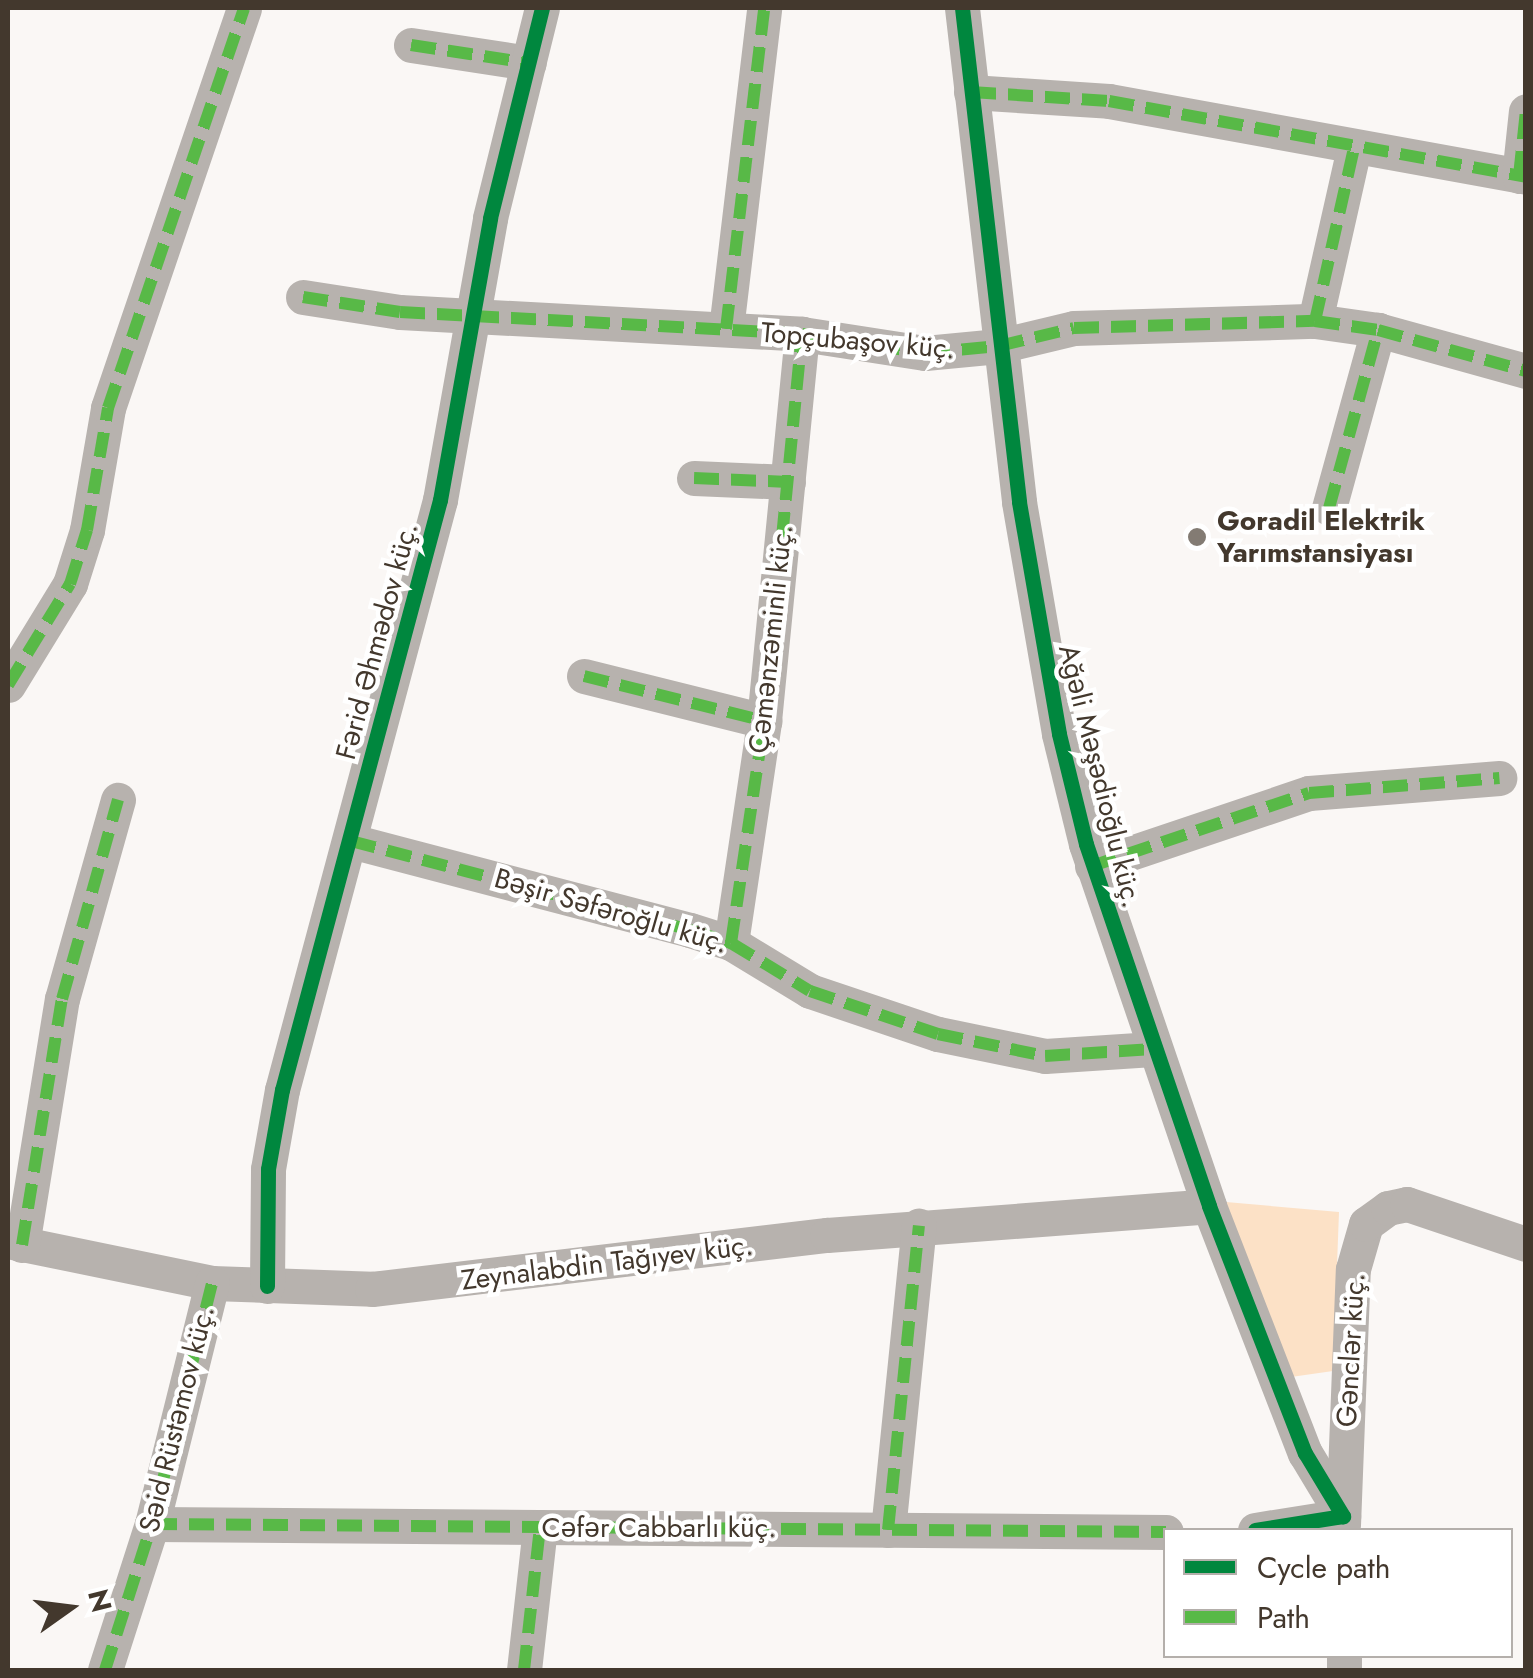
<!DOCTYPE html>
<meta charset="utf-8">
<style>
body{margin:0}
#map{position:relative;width:1533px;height:1678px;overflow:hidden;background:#faf7f5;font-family:Jost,sans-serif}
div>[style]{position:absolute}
.green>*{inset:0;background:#fce1c6}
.minor>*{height:35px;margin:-17.5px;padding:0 17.5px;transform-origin:17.5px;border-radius:17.5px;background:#b7b2ae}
.quiet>*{height:12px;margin-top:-6px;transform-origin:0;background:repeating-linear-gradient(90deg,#58b947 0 25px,transparent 0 37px)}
.cycleway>*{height:15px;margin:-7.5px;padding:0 7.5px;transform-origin:7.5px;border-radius:7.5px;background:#00873e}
.dots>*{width:28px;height:28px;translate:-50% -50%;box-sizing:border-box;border:5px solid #fff;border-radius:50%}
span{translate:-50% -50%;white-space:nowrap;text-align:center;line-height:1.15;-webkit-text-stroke:9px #fff;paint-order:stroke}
.street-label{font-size:28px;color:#43382d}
.poi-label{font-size:28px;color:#43382d;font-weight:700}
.left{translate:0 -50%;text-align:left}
.frame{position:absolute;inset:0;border:10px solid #43382d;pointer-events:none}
.legend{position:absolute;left:1163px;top:1528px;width:350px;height:130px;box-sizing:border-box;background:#fff;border:2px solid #b4afab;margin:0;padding:12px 18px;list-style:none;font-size:30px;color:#43382d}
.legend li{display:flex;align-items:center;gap:20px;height:50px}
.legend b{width:50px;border:2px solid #b4afab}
.north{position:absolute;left:20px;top:1558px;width:100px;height:100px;-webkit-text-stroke:8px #fff;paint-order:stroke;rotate:76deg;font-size:28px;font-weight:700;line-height:40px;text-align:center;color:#43382d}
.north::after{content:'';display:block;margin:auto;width:35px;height:45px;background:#43382d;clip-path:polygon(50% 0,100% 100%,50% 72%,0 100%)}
</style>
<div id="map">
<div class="green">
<i style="clip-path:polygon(1226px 1202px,1339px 1212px,1333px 1371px,1291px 1377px)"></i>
</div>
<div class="minor">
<i style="left:962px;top:8px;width:497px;rotate:83.4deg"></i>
<i style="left:1019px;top:502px;width:235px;rotate:80.2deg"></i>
<i style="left:1059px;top:734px;width:113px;rotate:76.2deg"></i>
<i style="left:1086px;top:844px;width:382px;rotate:71.2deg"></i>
<i style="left:1209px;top:1206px;width:265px;rotate:68.8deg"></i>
<i style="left:1305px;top:1453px;width:74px;rotate:58.9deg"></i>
<i style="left:1343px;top:1516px;width:89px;rotate:171deg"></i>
<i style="left:411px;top:45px;width:119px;rotate:8.7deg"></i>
<i style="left:971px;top:92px;width:138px;rotate:3.7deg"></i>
<i style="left:1109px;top:101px;width:424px;rotate:10.3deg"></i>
<i style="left:1519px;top:176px;width:65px;rotate:-83.9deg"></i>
<i style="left:303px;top:297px;width:98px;rotate:8.8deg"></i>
<i style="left:400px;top:312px;width:403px;rotate:3.1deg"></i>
<i style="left:802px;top:334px;width:124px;rotate:8.8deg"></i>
<i style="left:925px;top:353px;width:74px;rotate:-5.4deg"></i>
<i style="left:999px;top:346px;width:77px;rotate:-13.5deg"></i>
<i style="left:1074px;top:328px;width:241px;rotate:-1.7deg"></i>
<i style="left:1315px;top:321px;width:64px;rotate:8.1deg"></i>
<i style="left:1378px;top:330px;width:154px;rotate:15.5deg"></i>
<i style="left:1315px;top:321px;width:177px;rotate:-77.3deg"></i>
<i style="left:726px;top:329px;width:323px;rotate:-83.2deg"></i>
<i style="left:694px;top:478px;width:94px;rotate:2.4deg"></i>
<i style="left:1329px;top:508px;width:185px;rotate:-74.6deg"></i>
<i style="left:584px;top:676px;width:186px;rotate:14deg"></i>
<i style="left:8px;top:685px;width:119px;rotate:-58.5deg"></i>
<i style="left:70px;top:584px;width:57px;rotate:-72.5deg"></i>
<i style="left:87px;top:530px;width:124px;rotate:-80.2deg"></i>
<i style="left:108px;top:408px;width:422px;rotate:-71.2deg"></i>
<i style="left:351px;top:841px;width:350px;rotate:14.7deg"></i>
<i style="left:690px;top:930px;width:43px;rotate:17.6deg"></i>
<i style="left:731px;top:943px;width:92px;rotate:31.3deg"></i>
<i style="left:810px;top:991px;width:135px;rotate:18.6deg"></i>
<i style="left:938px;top:1034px;width:109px;rotate:11.6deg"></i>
<i style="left:1045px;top:1056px;width:108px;rotate:-3.7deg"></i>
<i style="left:1092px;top:866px;width:229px;rotate:-18.6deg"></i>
<i style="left:1309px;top:793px;width:191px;rotate:-4.5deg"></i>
<i style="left:731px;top:943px;width:224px;rotate:-81.5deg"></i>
<i style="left:764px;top:721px;width:389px;rotate:-84.4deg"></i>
<i style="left:8px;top:1241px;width:208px;rotate:11.6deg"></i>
<i style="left:212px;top:1283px;width:160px;rotate:2.1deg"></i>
<i style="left:372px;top:1289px;width:458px;rotate:-6.8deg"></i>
<i style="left:827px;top:1235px;width:383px;rotate:-4.3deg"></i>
<i style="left:22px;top:1245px;width:249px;rotate:-80.8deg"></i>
<i style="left:62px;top:999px;width:207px;rotate:-74.3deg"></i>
<i style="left:267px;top:1286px;width:117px;rotate:-89.5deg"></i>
<i style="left:268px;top:1169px;width:80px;rotate:-80deg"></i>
<i style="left:282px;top:1090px;width:611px;rotate:-75.01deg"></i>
<i style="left:440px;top:500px;width:286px;rotate:-79.9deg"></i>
<i style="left:490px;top:218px;width:216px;rotate:-76.1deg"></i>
<i style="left:152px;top:1524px;width:1014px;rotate:0.45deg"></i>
<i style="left:1343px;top:1525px;width:256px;rotate:-87.8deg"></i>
<i style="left:1353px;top:1269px;width:47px;rotate:-73.9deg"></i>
<i style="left:1366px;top:1224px;width:27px;rotate:-36deg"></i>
<i style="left:1388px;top:1208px;width:19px;rotate:-12deg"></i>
<i style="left:1407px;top:1204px;width:126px;rotate:18.6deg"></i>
<i style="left:888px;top:1530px;width:306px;rotate:-84.2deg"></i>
<i style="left:1344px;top:1656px;width:14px;rotate:90deg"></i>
<i style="left:105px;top:1670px;width:153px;rotate:-72.2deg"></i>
<i style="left:152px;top:1524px;width:248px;rotate:-76deg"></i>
<i style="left:524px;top:1670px;width:144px;rotate:-83.6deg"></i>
</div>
<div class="quiet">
<i style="left:411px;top:45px;width:119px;rotate:8.7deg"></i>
<i style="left:971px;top:92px;width:138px;rotate:3.7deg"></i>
<i style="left:1109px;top:101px;width:424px;rotate:10.3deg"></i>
<i style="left:1519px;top:176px;width:65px;rotate:-83.9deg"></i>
<i style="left:303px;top:297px;width:98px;rotate:8.8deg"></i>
<i style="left:400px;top:312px;width:403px;rotate:3.1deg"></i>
<i style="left:802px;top:334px;width:124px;rotate:8.8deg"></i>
<i style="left:925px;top:353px;width:74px;rotate:-5.4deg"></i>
<i style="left:999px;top:346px;width:77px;rotate:-13.5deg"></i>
<i style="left:1074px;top:328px;width:241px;rotate:-1.7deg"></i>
<i style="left:1315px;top:321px;width:64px;rotate:8.1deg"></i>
<i style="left:1378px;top:330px;width:154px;rotate:15.5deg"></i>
<i style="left:1315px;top:321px;width:177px;rotate:-77.3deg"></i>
<i style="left:726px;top:329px;width:323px;rotate:-83.2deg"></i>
<i style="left:694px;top:478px;width:94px;rotate:2.4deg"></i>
<i style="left:1329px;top:508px;width:185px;rotate:-74.6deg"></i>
<i style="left:584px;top:676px;width:186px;rotate:14deg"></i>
<i style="left:8px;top:685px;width:119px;rotate:-58.5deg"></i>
<i style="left:70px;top:584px;width:57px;rotate:-72.5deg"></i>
<i style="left:87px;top:530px;width:124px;rotate:-80.2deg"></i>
<i style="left:108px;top:408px;width:422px;rotate:-71.2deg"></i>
<i style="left:351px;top:841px;width:350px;rotate:14.7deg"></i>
<i style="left:690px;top:930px;width:43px;rotate:17.6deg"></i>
<i style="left:731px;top:943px;width:92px;rotate:31.3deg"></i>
<i style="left:810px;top:991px;width:135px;rotate:18.6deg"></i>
<i style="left:938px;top:1034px;width:109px;rotate:11.6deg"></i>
<i style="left:1045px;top:1056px;width:108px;rotate:-3.7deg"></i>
<i style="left:1092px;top:866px;width:229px;rotate:-18.6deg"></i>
<i style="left:1309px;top:793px;width:191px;rotate:-4.5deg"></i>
<i style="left:731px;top:943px;width:224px;rotate:-81.5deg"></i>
<i style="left:764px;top:721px;width:389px;rotate:-84.4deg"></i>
<i style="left:22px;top:1245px;width:249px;rotate:-80.8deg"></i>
<i style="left:62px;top:999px;width:207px;rotate:-74.3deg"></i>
<i style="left:152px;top:1524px;width:1014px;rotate:0.45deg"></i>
<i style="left:888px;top:1530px;width:306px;rotate:-84.2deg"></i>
<i style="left:105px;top:1670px;width:153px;rotate:-72.2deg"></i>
<i style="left:152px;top:1524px;width:248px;rotate:-76deg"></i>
<i style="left:524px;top:1670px;width:144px;rotate:-83.6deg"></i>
</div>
<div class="cycleway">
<i style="left:962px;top:8px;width:497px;rotate:83.4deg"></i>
<i style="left:1019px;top:502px;width:235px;rotate:80.2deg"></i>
<i style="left:1059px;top:734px;width:113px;rotate:76.2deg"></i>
<i style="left:1086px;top:844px;width:382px;rotate:71.2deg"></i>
<i style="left:1209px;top:1206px;width:265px;rotate:68.8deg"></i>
<i style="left:1305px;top:1453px;width:74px;rotate:58.9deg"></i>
<i style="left:1343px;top:1516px;width:89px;rotate:171deg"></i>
<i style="left:267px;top:1286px;width:117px;rotate:-89.5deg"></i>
<i style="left:268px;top:1169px;width:80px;rotate:-80deg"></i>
<i style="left:282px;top:1090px;width:611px;rotate:-75.01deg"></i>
<i style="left:440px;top:500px;width:286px;rotate:-79.9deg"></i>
<i style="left:490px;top:218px;width:216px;rotate:-76.1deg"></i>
</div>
<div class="dots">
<i style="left:1197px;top:537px;background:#837b73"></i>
</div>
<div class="street-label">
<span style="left:858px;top:341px;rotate:5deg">Topçubaşov küç.</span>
<span style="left:771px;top:639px;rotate:-84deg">Çəmənzəminli küç.</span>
<span style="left:377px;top:641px;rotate:-75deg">Fərid Əhmədov küç.</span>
<span style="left:1100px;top:776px;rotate:76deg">Ağəli Məşədioğlu küç.</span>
<span style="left:611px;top:911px;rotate:16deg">Bəşir Səfəroğlu küç.</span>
<span style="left:607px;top:1263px;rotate:-7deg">Zeynalabdin Tağıyev küç.</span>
<span style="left:1351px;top:1350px;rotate:-87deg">Gənclər küç.</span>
<span style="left:177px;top:1419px;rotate:-76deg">Səid Rüstəmov küç.</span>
<span style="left:659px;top:1528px">Cəfər Cabbarlı küç.</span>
</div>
<div class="poi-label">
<span class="left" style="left:1217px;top:537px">Goradil Elektrik<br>Yarımstansiyası</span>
</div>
<div class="frame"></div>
<ul class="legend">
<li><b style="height:12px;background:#00873e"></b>Cycle path</li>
<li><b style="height:12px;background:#58b947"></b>Path</li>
</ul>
<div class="north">N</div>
</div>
